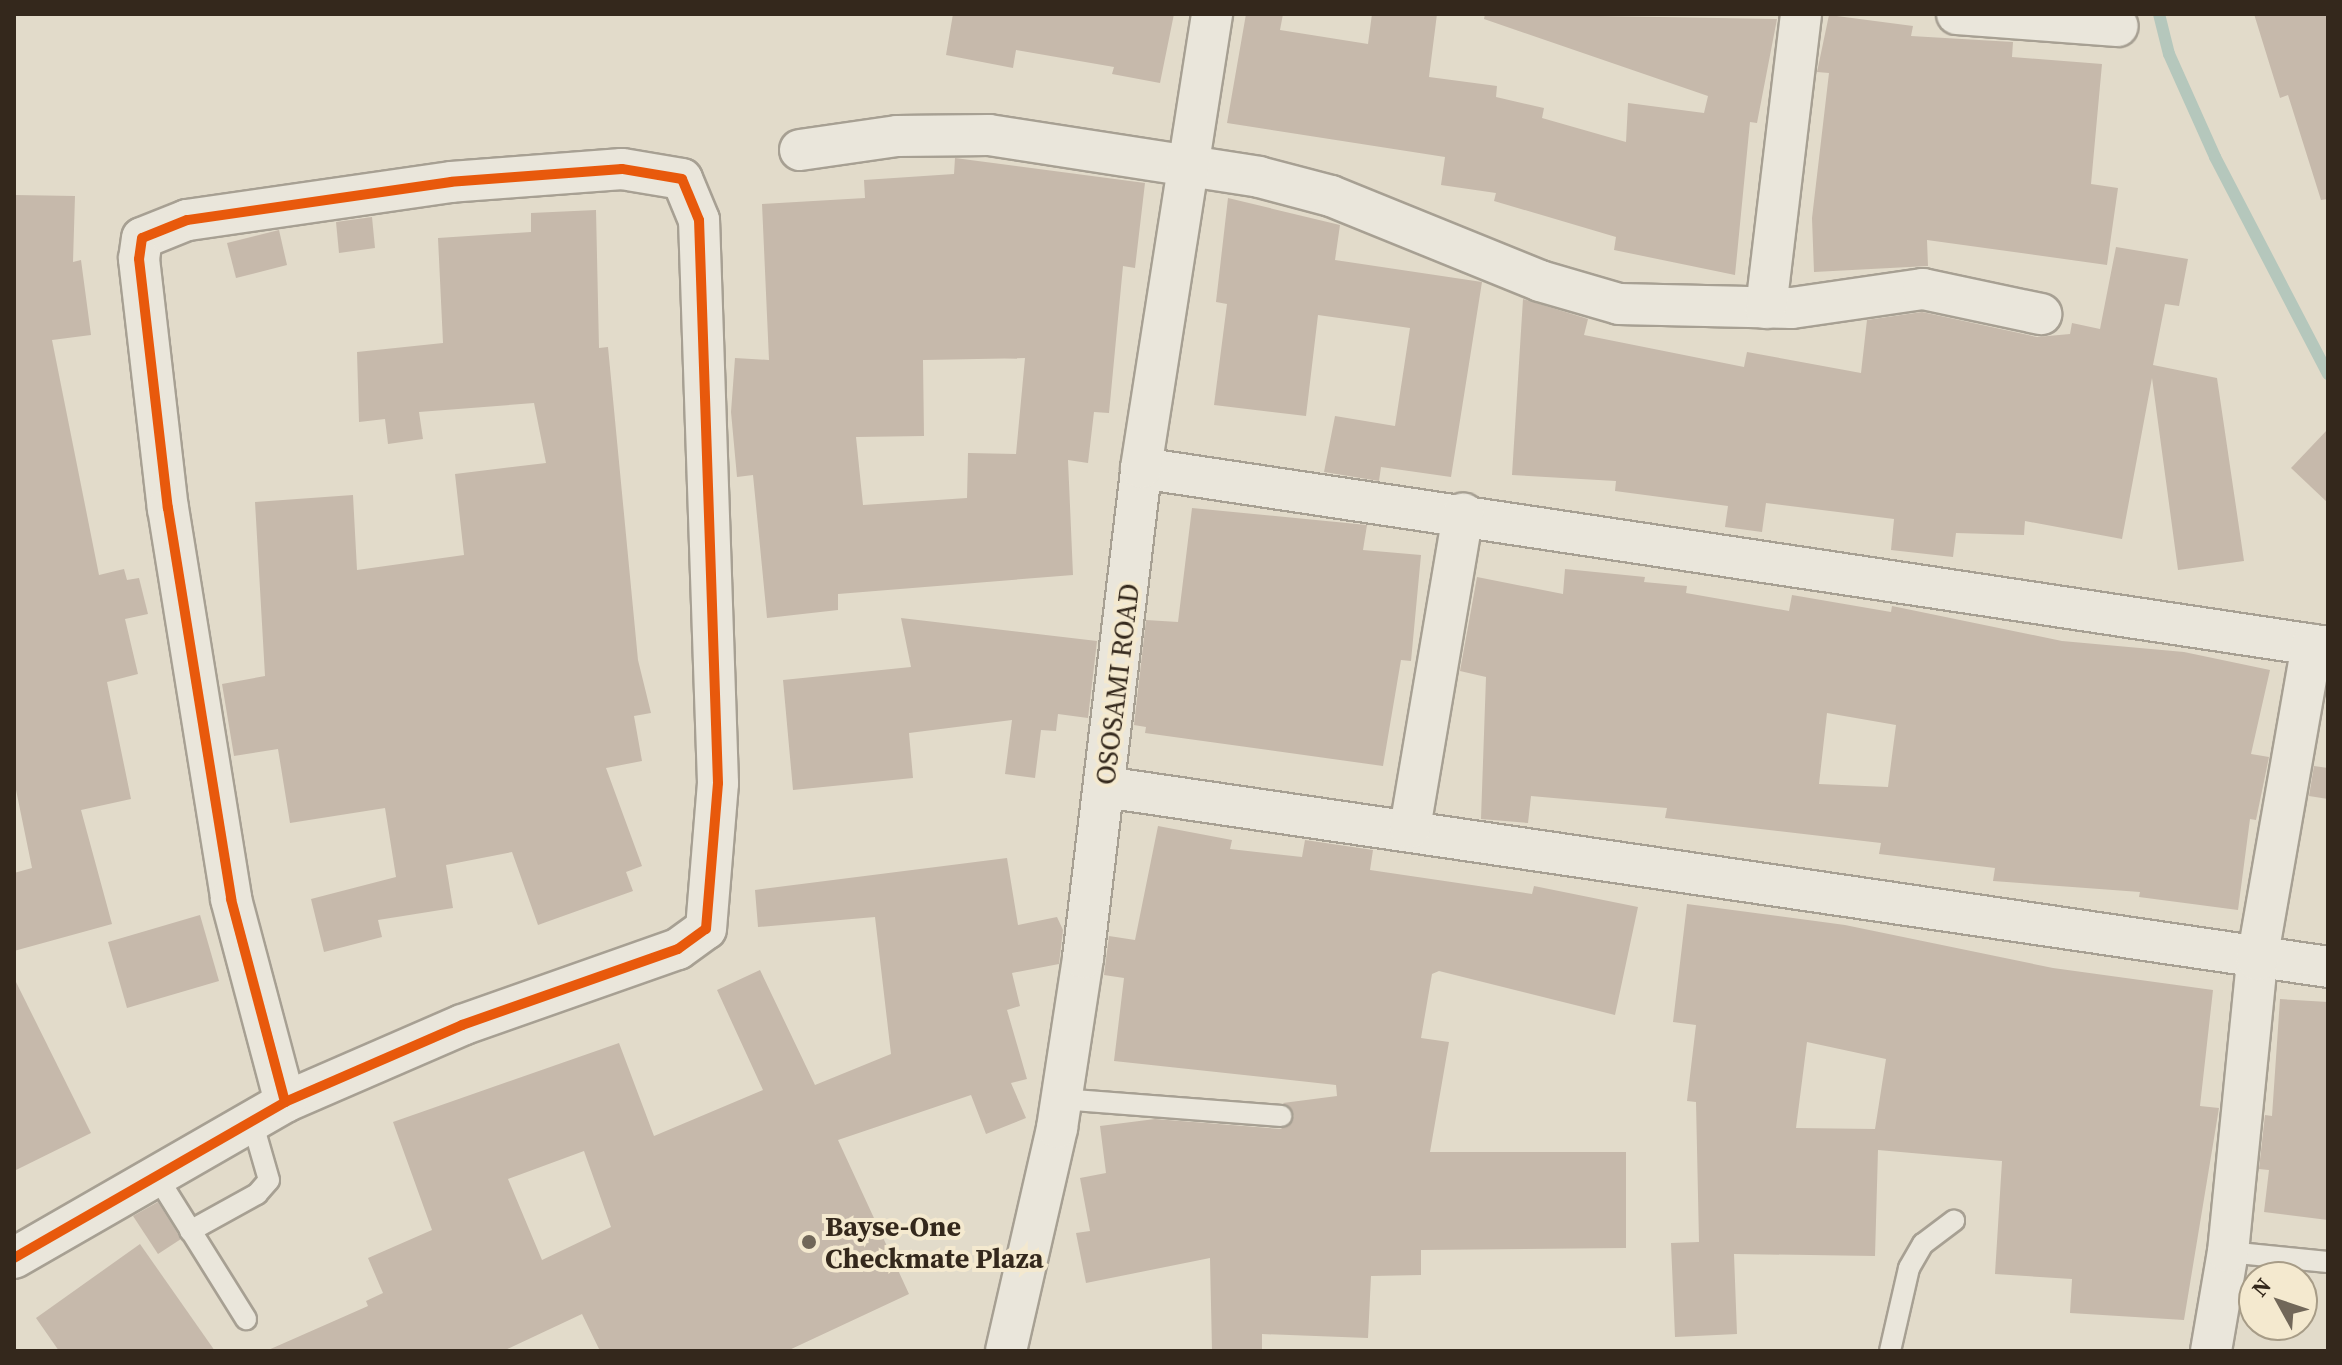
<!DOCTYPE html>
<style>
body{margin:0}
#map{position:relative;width:2342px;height:1365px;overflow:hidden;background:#e2dbca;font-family:"Source Serif 4",serif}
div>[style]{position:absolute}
.stream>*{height:12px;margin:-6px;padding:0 6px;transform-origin:6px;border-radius:6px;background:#b5c7bc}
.building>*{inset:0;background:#c6b9ab}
.roads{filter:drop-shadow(2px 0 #a7a093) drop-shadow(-2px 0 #a7a093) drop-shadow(0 2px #a7a093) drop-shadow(0 -2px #a7a093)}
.service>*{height:20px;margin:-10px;padding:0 10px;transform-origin:10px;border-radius:10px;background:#eae6db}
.minor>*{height:40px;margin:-20px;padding:0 20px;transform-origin:20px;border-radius:20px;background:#eae6db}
.cycleway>*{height:10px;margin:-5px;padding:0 5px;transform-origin:5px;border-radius:5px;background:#e8590c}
.dots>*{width:22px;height:22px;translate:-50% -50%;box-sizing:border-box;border:4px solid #f4e9cf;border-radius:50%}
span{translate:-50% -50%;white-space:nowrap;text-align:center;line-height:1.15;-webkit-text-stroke:8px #f4e9cf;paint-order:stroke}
.street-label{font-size:28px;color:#34281c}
.poi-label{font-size:28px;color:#34281c;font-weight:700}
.left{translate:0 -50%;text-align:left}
.frame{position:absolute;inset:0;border:16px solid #34281c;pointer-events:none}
.north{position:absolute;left:2238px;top:1261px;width:80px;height:80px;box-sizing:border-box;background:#f4e9cf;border:2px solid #a79c87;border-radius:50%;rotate:310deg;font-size:22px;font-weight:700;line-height:32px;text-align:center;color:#34281c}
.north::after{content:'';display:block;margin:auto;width:28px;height:36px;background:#716759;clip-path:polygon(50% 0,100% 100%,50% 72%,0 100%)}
</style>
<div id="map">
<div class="stream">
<i style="left:2159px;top:14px;width:41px;rotate:76deg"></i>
<i style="left:2169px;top:54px;width:113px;rotate:65.9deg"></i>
<i style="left:2215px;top:157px;width:245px;rotate:62.5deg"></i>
</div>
<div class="building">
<i style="clip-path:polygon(953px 14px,1174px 14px,1160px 83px,1112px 74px,1114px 67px,1016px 50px,1013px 68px,946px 55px)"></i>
<i style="clip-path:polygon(1246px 14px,1283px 14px,1280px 30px,1368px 44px,1372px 14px,1437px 14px,1429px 77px,1497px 86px,1496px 97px,1544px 108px,1542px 118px,1626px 142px,1628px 103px,1704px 113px,1708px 96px,1484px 19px,1485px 14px,1777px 19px,1757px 123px,1750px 122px,1735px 275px,1614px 250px,1616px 237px,1494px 201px,1496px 193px,1441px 185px,1445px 157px,1227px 123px)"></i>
<i style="clip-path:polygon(2254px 14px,2328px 14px,2328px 199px,2321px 200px,2288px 95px,2280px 98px)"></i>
<i style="clip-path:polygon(1829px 15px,1913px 26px,1911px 36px,2013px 42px,2012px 57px,2102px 64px,2091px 184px,2118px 188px,2107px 265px,1927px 240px,1928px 266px,1814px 272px,1812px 218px,1829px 73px,1817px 72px)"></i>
<i style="clip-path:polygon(evenodd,955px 158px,1145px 183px,1135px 268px,1123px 266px,1109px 413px,1094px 412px,1088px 463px,1068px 460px,1073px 575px,838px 594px,838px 610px,767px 618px,753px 475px,737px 477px,731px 412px,735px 358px,769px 360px,762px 204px,865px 198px,864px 180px,954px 174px,955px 158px,1025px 358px,1016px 454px,968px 453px,967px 498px,863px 505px,856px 437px,924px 436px,923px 360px,1025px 358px)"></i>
<i style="clip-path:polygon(14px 195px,75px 196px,73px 262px,81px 260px,91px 335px,52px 340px,99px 575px,124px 569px,127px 580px,139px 578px,148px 614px,125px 619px,138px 674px,107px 682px,131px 799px,81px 810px,112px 924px,14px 951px,14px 873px,32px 868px,14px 780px)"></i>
<i style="clip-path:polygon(1228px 198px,1340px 225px,1335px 260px,1482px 282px,1451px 477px,1381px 467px,1379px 481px,1324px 472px,1335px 416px,1395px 426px,1410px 328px,1318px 315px,1306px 416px,1214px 405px,1227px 304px,1216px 302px)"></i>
<i style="clip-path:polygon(596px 210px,599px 348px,608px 347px,638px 660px,651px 713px,634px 716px,642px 761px,606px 768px,642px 866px,626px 872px,633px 891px,538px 925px,512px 852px,446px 865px,453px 908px,378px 920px,382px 937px,324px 952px,311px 899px,396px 877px,385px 808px,290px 823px,278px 749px,234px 756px,222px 684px,265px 676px,255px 502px,353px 495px,357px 570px,464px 555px,455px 474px,546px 463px,534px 403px,419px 412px,423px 439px,388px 444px,385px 419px,359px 422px,357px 352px,443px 343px,438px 238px,531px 232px,531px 213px)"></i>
<i style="clip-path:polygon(372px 217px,375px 248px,339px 253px,336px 222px)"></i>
<i style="clip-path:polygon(279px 230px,287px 265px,236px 278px,227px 243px)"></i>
<i style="clip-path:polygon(2116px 247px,2188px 259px,2179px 306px,2165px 304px,2153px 365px,2217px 378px,2244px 561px,2178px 570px,2152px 378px,2122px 539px,2025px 521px,2024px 535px,1956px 533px,1953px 557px,1891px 550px,1894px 519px,1766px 503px,1762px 532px,1725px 527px,1728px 506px,1615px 491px,1616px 481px,1512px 475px,1523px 299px,1588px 319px,1584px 335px,1744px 367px,1747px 352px,1861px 373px,1867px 320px,1922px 312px,2037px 337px,2070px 334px,2072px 323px,2100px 329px)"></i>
<i style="clip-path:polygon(2328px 429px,2328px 503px,2291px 468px)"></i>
<i style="clip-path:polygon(1192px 508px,1367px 525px,1363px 550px,1421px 555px,1411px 661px,1401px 660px,1383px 766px,1145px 733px,1146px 727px,1134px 725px,1146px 620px,1178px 622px)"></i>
<i style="clip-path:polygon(evenodd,1565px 569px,1645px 577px,1644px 582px,1687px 586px,1686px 593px,1789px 611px,1792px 595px,1891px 612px,1892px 606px,2062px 641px,2184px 652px,2270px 670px,2251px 754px,2269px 757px,2256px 820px,2250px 819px,2238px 910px,2139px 897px,2140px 892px,1993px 881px,1995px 868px,1879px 854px,1881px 843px,1665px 818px,1667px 808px,1531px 796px,1528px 823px,1481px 819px,1486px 677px,1460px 671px,1477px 577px,1563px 594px,1565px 569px,1827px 713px,1896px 725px,1888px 787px,1819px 784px,1827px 713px)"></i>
<i style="clip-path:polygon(901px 618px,1097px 641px,1088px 718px,1058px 714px,1056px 731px,1041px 730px,1035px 778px,1005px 774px,1012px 720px,909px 733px,913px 778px,793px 790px,783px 680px,911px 667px)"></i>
<i style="clip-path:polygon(2314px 766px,2328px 768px,2328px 799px,2309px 796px)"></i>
<i style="clip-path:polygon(1158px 826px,1232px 840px,1230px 849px,1302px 857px,1305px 840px,1373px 850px,1370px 870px,1532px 894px,1534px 886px,1638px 907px,1615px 1015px,1439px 971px,1432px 974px,1421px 1038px,1449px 1042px,1430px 1152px,1626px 1152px,1626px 1248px,1421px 1250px,1421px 1275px,1371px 1276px,1368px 1338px,1262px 1334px,1262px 1351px,1212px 1351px,1210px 1258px,1086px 1283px,1076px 1233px,1090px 1231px,1080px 1178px,1106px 1173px,1100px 1126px,1155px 1119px,1281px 1129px,1294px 1116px,1283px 1103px,1337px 1096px,1336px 1085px,1114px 1061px,1124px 978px,1104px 975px,1109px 936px,1135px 940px)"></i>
<i style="clip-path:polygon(evenodd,1007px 858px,1018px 925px,1057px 917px,1063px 930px,1059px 964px,1012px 973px,1020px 1006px,1007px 1010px,1027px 1079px,1011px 1083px,1026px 1118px,986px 1134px,971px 1095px,838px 1140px,909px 1294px,787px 1351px,600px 1351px,582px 1314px,503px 1351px,266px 1351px,368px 1306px,366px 1301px,383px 1293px,368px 1258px,432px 1230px,393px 1122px,619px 1043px,654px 1136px,763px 1090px,717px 990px,760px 970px,815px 1085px,891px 1054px,875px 917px,758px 927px,755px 890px,1007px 858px,584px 1151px,611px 1227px,542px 1260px,508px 1179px,584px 1151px)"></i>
<i style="clip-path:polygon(evenodd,1687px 904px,1845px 925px,2053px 968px,2213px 990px,2200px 1106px,2219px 1108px,2184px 1320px,2070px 1313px,2072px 1279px,1995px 1274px,2002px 1161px,1878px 1150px,1875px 1256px,1734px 1254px,1737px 1334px,1675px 1337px,1671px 1243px,1699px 1242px,1696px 1102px,1687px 1101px,1696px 1025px,1673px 1022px,1687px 904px,1807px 1042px,1886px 1059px,1875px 1129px,1796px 1128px,1807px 1042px)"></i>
<i style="clip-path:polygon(200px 915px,219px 981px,127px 1008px,108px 942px)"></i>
<i style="clip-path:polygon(14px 978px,91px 1133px,14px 1171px)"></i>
<i style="clip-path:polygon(2280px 999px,2328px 1002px,2328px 1220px,2264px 1212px,2269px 1170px,2259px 1169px,2265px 1115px,2272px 1116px)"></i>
<i style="clip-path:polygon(158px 1202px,181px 1239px,158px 1254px,133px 1216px)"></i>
<i style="clip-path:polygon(140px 1244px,215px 1351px,59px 1351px,36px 1318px)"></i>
</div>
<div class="roads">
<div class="service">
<i style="left:1061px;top:1099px;width:221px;rotate:4.4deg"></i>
<i style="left:156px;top:1175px;width:170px;rotate:58deg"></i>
<i style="left:190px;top:1231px;width:77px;rotate:-28.9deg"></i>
<i style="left:257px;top:1194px;width:18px;rotate:-49deg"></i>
<i style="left:269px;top:1180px;width:61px;rotate:-106.1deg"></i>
<i style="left:2228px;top:1252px;width:100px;rotate:5.7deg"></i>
<i style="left:1890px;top:1351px;width:85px;rotate:-77.1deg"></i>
<i style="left:1909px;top:1268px;width:28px;rotate:-60deg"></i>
<i style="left:1923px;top:1244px;width:39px;rotate:-37deg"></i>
</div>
<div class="minor">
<i style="left:1957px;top:14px;width:161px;rotate:4.3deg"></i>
<i style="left:800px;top:150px;width:98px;rotate:-8.2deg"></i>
<i style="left:897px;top:136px;width:92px;rotate:-0.6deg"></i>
<i style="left:989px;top:135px;width:273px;rotate:8.8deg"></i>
<i style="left:1259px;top:177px;width:74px;rotate:14.8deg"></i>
<i style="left:1331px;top:196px;width:226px;rotate:22.1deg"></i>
<i style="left:1540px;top:281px;width:82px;rotate:16.2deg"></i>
<i style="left:1619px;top:304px;width:173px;rotate:1.3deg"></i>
<i style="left:1792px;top:308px;width:132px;rotate:-8.3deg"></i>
<i style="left:1923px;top:289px;width:121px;rotate:12deg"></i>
<i style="left:1766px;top:308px;width:296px;rotate:-83.2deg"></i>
<i style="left:1141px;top:468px;width:1200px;rotate:8.58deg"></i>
<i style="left:1105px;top:787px;width:1236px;rotate:8.37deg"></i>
<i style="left:1410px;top:828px;width:319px;rotate:-80.4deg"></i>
<i style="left:14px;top:1258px;width:313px;rotate:-29.9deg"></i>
<i style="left:285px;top:1102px;width:193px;rotate:-23.5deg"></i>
<i style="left:462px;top:1025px;width:229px;rotate:-19.4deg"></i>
<i style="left:678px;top:949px;width:34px;rotate:-36deg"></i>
<i style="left:706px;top:929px;width:146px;rotate:-85.3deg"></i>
<i style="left:718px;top:783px;width:563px;rotate:-91.93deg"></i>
<i style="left:699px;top:220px;width:44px;rotate:-112.5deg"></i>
<i style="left:682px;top:179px;width:61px;rotate:-170.5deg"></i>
<i style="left:622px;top:169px;width:171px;rotate:175.7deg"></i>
<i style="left:451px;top:182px;width:267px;rotate:171.8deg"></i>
<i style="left:187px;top:220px;width:48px;rotate:158.2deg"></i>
<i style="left:142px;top:238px;width:21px;rotate:98deg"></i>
<i style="left:139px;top:259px;width:251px;rotate:83.4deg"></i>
<i style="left:168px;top:508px;width:396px;rotate:80.8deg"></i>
<i style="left:231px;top:899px;width:210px;rotate:75.1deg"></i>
<i style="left:1006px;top:1351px;width:229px;rotate:-77.1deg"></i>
<i style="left:1057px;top:1128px;width:172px;rotate:-81.3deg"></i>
<i style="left:1083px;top:958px;width:493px;rotate:-83.2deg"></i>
<i style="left:1141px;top:468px;width:460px;rotate:-81.1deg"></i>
<i style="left:2211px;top:1351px;width:100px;rotate:-80.3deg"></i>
<i style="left:2228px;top:1252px;width:293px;rotate:-84.3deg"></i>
<i style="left:2257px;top:960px;width:320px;rotate:-80.1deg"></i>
</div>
</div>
<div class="cycleway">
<i style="left:14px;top:1258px;width:313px;rotate:-29.9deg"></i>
<i style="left:285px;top:1102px;width:193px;rotate:-23.5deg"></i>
<i style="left:462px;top:1025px;width:229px;rotate:-19.4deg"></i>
<i style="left:678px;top:949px;width:34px;rotate:-36deg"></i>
<i style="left:706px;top:929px;width:146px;rotate:-85.3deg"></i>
<i style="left:718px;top:783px;width:563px;rotate:-91.93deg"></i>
<i style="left:699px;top:220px;width:44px;rotate:-112.5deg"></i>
<i style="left:682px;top:179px;width:61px;rotate:-170.5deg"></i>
<i style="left:622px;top:169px;width:171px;rotate:175.7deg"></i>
<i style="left:451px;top:182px;width:267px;rotate:171.8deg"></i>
<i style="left:187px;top:220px;width:48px;rotate:158.2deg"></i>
<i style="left:142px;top:238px;width:21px;rotate:98deg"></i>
<i style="left:139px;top:259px;width:251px;rotate:83.4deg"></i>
<i style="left:168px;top:508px;width:396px;rotate:80.8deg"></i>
<i style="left:231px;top:899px;width:210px;rotate:75.1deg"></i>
</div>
<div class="dots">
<i style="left:809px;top:1242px;background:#716759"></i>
</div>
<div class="street-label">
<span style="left:1117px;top:684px;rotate:-83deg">OSOSAMI ROAD</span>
</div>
<div class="poi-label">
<span class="left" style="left:825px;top:1242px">Bayse-One<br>Checkmate Plaza</span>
</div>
<div class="frame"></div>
<div class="north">N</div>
</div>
